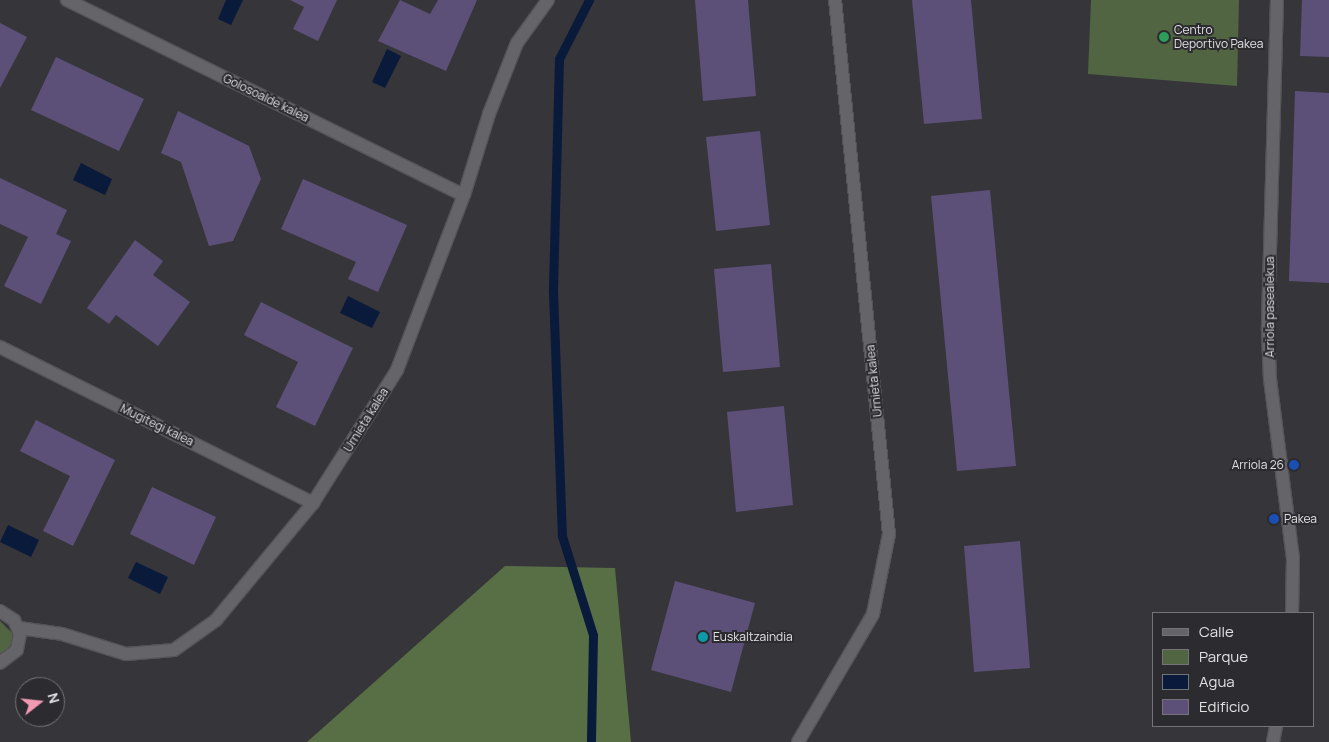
<!DOCTYPE html>
<style>
body{margin:0}
#map{position:relative;width:1329px;height:742px;overflow:hidden;background:#36353a;font-family:Manrope,sans-serif}
div>[style]{position:absolute}
.green>*{inset:0;background:#516543}
.forest>*{inset:0;background:#586f46}
.water>*{inset:0;background:#091a3b}
.stream>*{height:9px;margin:-4.5px;padding:0 4.5px;transform-origin:4.5px;border-radius:4.5px;background:#091a3b}
.building>*{inset:0;background:#5c5079}
.roads{filter:drop-shadow(1px 0 #545357) drop-shadow(-1px 0 #545357) drop-shadow(0 1px #545357) drop-shadow(0 -1px #545357)}
.minor>*{height:12px;margin:-6px;padding:0 6px;transform-origin:6px;border-radius:6px;background:#656469}
.dots>*{width:14px;height:14px;translate:-50% -50%;box-sizing:border-box;border:2px solid #2c2b2f;border-radius:50%}
span{translate:-50% -50%;white-space:nowrap;text-align:center;line-height:1.15;-webkit-text-stroke:4px #2c2b2f;paint-order:stroke}
.poi-label{font-size:12px;color:#e0dfe2}
.left{translate:0 -50%;text-align:left}
.right{translate:-100% -50%;text-align:right}
.street-label{font-size:12px;color:#e0dfe2}
.legend{position:absolute;left:1152px;top:612px;width:162px;height:115px;box-sizing:border-box;background:#2c2b2f;border:1px solid #747377;margin:0;padding:6px 9px;list-style:none;font-size:15px;color:#e0dfe2}
.legend li{display:flex;align-items:center;gap:10px;height:25px}
.legend b{width:25px;border:1px solid #747377}
.north{position:absolute;left:15px;top:677px;width:50px;height:50px;box-sizing:border-box;background:#2c2b2f;border:1px solid #747377;border-radius:50%;rotate:74deg;font-size:14px;font-weight:700;line-height:20px;text-align:center;color:#e0dfe2}
.north::after{content:'';display:block;margin:auto;width:18px;height:22px;background:#f19ab2;clip-path:polygon(50% 0,100% 100%,50% 72%,0 100%)}
</style>
<div id="map">
<div class="green">
<i style="clip-path:polygon(1091px 0,1239px 0,1237px 86px,1088px 74px)"></i>
<i style="clip-path:polygon(0 621px,12px 633px,13px 643px,0 656px)"></i>
</div>
<div class="forest">
<i style="clip-path:polygon(505px 566px,615px 568px,631px 742px,307px 742px)"></i>
</div>
<div class="water">
<i style="clip-path:polygon(226px 0,243px 0,231px 25px,218px 19px)"></i>
<i style="clip-path:polygon(387px 49px,401px 56px,385px 88px,372px 82px)"></i>
<i style="clip-path:polygon(81px 163px,112px 179px,105px 195px,73px 180px)"></i>
<i style="clip-path:polygon(348px 296px,380px 312px,372px 328px,340px 313px)"></i>
<i style="clip-path:polygon(8px 525px,39px 540px,31px 557px,0 542px)"></i>
<i style="clip-path:polygon(136px 562px,168px 577px,160px 594px,128px 578px)"></i>
</div>
<div class="stream">
<i style="left:589px;top:0;width:66px;rotate:117deg"></i>
<i style="left:559px;top:59px;width:233px;rotate:91.5deg"></i>
<i style="left:553px;top:292px;width:244px;rotate:87.9deg"></i>
<i style="left:562px;top:536px;width:104px;rotate:72.6deg"></i>
<i style="left:593px;top:635px;width:107px;rotate:91.1deg"></i>
</div>
<div class="building">
<i style="clip-path:polygon(290px 0,337px 0,318px 41px,293px 29px,304px 7px)"></i>
<i style="clip-path:polygon(400px 0,430px 14px,438px 0,477px 0,446px 71px,378px 41px)"></i>
<i style="clip-path:polygon(695px 0,748px 0,756px 96px,703px 101px)"></i>
<i style="clip-path:polygon(912px 0,971px 0,982px 119px,924px 124px)"></i>
<i style="clip-path:polygon(1302px 0,1329px 0,1329px 57px,1300px 56px)"></i>
<i style="clip-path:polygon(0 23px,27px 37px,0 88px)"></i>
<i style="clip-path:polygon(56px 57px,144px 99px,119px 151px,31px 110px)"></i>
<i style="clip-path:polygon(1295px 91px,1329px 93px,1329px 283px,1289px 281px)"></i>
<i style="clip-path:polygon(178px 111px,249px 146px,261px 179px,233px 241px,209px 246px,181px 162px,161px 153px)"></i>
<i style="clip-path:polygon(760px 131px,770px 225px,716px 231px,706px 137px)"></i>
<i style="clip-path:polygon(0 178px,67px 210px,56px 234px,71px 241px,41px 304px,4px 286px,28px 237px,0 224px)"></i>
<i style="clip-path:polygon(303px 179px,407px 225px,378px 292px,348px 279px,356px 262px,281px 229px)"></i>
<i style="clip-path:polygon(990px 190px,1016px 466px,957px 471px,931px 196px)"></i>
<i style="clip-path:polygon(135px 240px,163px 261px,153px 275px,190px 302px,158px 346px,116px 315px,109px 324px,87px 308px)"></i>
<i style="clip-path:polygon(771px 264px,780px 367px,723px 372px,714px 269px)"></i>
<i style="clip-path:polygon(261px 302px,353px 348px,315px 426px,276px 407px,298px 362px,244px 335px)"></i>
<i style="clip-path:polygon(784px 406px,793px 505px,736px 512px,727px 412px)"></i>
<i style="clip-path:polygon(36px 420px,115px 460px,73px 546px,43px 531px,70px 476px,20px 451px)"></i>
<i style="clip-path:polygon(152px 487px,216px 517px,194px 565px,130px 534px)"></i>
<i style="clip-path:polygon(1020px 541px,1030px 668px,974px 672px,964px 546px)"></i>
<i style="clip-path:polygon(675px 581px,755px 603px,731px 692px,651px 670px)"></i>
</div>
<div class="roads">
<div class="minor">
<i style="left:67px;top:0;width:442px;rotate:26.2deg"></i>
<i style="left:1277px;top:0;width:330px;rotate:91.6deg"></i>
<i style="left:1268px;top:330px;width:49px;rotate:87.7deg"></i>
<i style="left:1270px;top:379px;width:180px;rotate:82.7deg"></i>
<i style="left:1293px;top:558px;width:55px;rotate:91deg"></i>
<i style="left:0;top:347px;width:350px;rotate:26.5deg"></i>
<i style="left:0;top:611px;width:17px;rotate:33deg"></i>
<i style="left:14px;top:620px;width:15px;rotate:67deg"></i>
<i style="left:20px;top:634px;width:16px;rotate:101deg"></i>
<i style="left:17px;top:650px;width:21px;rotate:143deg"></i>
<i style="left:19px;top:628px;width:43px;rotate:7.9deg"></i>
<i style="left:62px;top:634px;width:67px;rotate:17.4deg"></i>
<i style="left:126px;top:654px;width:48px;rotate:-4.8deg"></i>
<i style="left:174px;top:650px;width:52px;rotate:-35.5deg"></i>
<i style="left:216px;top:620px;width:152px;rotate:-50.3deg"></i>
<i style="left:313px;top:503px;width:157px;rotate:-57.7deg"></i>
<i style="left:397px;top:370px;width:187px;rotate:-69.1deg"></i>
<i style="left:464px;top:195px;width:85px;rotate:-72.8deg"></i>
<i style="left:489px;top:114px;width:76px;rotate:-68.5deg"></i>
<i style="left:517px;top:43px;width:53px;rotate:-54.2deg"></i>
<i style="left:798px;top:742px;width:148px;rotate:-59.6deg"></i>
<i style="left:873px;top:614px;width:82px;rotate:-78.7deg"></i>
<i style="left:889px;top:534px;width:537px;rotate:-95.77deg"></i>
<i style="left:1273px;top:742px;width:16px;rotate:-79deg"></i>
</div>
</div>
<div class="dots">
<i style="left:1164px;top:37px;background:#2e9e5b"></i>
<i style="left:1294px;top:465px;background:#1a4fb4"></i>
<i style="left:1274px;top:519px;background:#1a4fb4"></i>
<i style="left:703px;top:637px;background:#0f9aa8"></i>
</div>
<div class="poi-label">
<span class="left" style="left:1174px;top:37px">Centro<br>Deportivo Pakea</span>
<span class="right" style="left:1284px;top:465px">Arriola 26</span>
<span class="left" style="left:1284px;top:519px">Pakea</span>
<span class="left" style="left:713px;top:637px">Euskaltzaindia</span>
</div>
<div class="street-label">
<span style="left:266px;top:98px;rotate:26deg">Golosoalde kalea</span>
<span style="left:1270px;top:307px;rotate:-90deg">Arriola pasealekua</span>
<span style="left:874px;top:381px;rotate:-96deg">Urnieta kalea</span>
<span style="left:366px;top:420px;rotate:-58deg">Urnieta kalea</span>
<span style="left:157px;top:425px;rotate:26deg">Mugitegi kalea</span>
</div>
<ul class="legend">
<li><b style="height:6px;background:#656469"></b>Calle</li>
<li><b style="height:14px;background:#516543"></b>Parque</li>
<li><b style="height:14px;background:#091a3b"></b>Agua</li>
<li><b style="height:14px;background:#5c5079"></b>Edificio</li>
</ul>
<div class="north">N</div>
</div>
